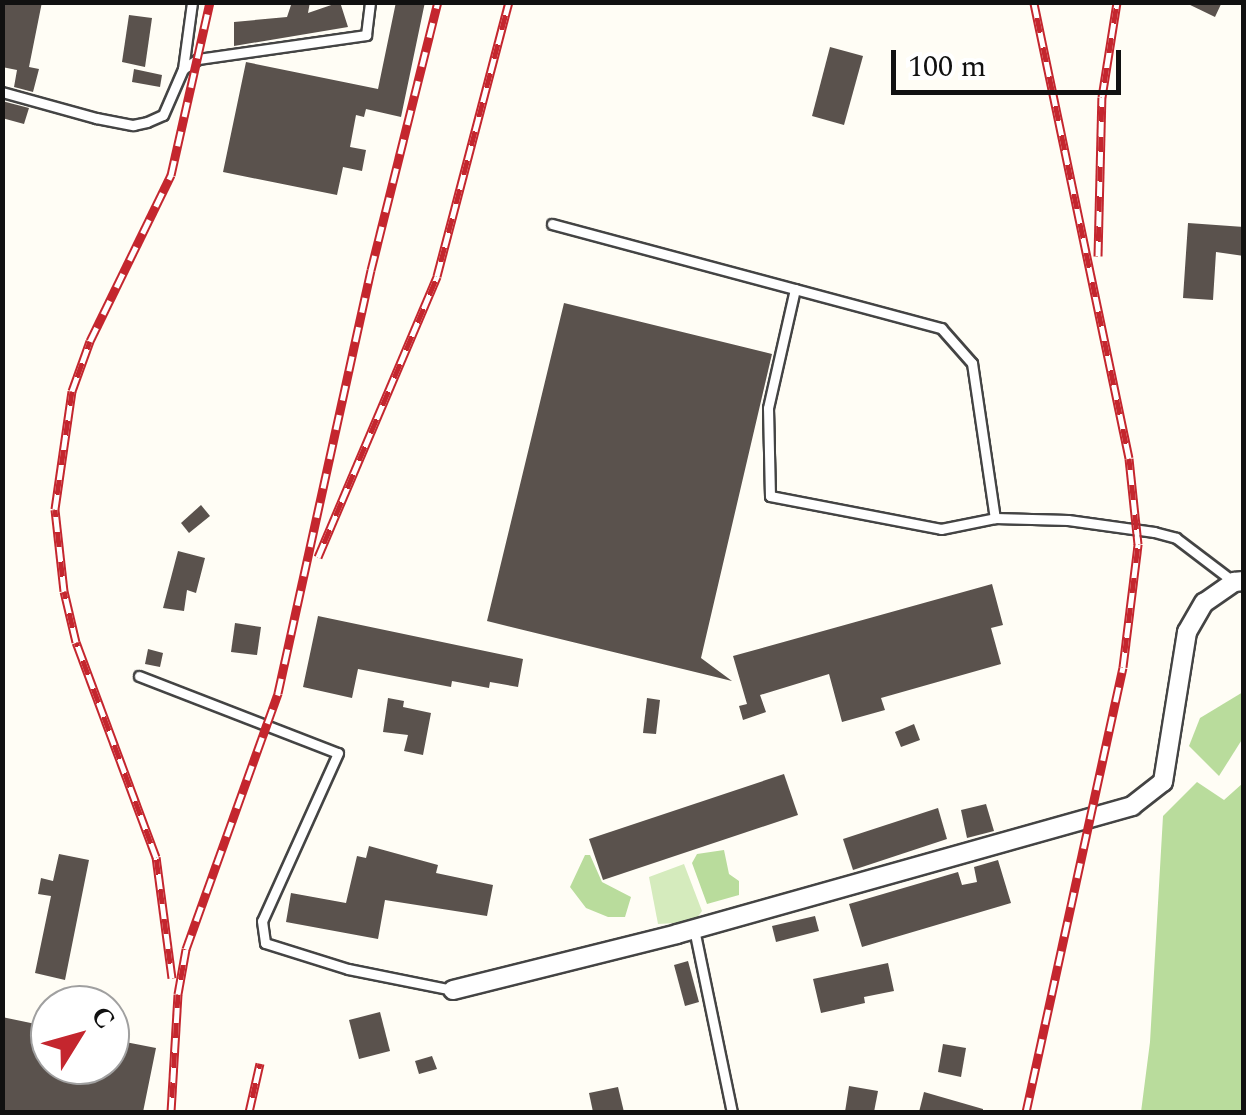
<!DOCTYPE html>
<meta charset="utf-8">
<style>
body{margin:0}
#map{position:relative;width:1246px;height:1115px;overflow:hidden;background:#fffdf5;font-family:Spectral,serif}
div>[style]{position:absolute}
.green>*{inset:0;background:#d5ebbd}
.forest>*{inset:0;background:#b9dc9c}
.building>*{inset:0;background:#5a524d}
.roads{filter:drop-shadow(2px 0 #444) drop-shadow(-2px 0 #444) drop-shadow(0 2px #444) drop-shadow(0 -2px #444)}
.service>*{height:9px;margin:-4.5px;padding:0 4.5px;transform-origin:4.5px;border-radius:4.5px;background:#fff}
.minor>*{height:18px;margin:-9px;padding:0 9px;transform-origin:9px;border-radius:9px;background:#fff}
.rail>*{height:9px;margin-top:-4.5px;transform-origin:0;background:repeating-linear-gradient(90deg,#fff 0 15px,#c4262e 0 30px);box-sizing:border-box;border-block:2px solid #c4262e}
span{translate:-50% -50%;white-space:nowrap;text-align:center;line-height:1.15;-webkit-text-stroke:10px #fff;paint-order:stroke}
.frame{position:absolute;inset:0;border:5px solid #111;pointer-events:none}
.north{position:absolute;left:30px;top:985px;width:100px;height:100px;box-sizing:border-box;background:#fff;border:2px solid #a0a0a0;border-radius:50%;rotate:53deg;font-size:28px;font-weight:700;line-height:40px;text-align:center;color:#111}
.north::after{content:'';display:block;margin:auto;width:35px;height:45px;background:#c4262e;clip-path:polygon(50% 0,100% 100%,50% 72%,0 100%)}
.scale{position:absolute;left:891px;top:50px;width:230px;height:45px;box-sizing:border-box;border:5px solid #111;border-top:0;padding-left:12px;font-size:30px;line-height:35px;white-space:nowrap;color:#111;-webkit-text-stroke:8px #fff;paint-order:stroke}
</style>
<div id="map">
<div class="green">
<i style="clip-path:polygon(684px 864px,702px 911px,694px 922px,658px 924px,649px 877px)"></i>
</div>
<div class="forest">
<i style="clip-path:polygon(1243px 692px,1243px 738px,1219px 776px,1189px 746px,1200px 718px)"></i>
<i style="clip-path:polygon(1197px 782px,1224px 800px,1243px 783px,1243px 1112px,1141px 1112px,1150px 1042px,1163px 816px)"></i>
<i style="clip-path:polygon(724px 850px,729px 874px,739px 881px,739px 895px,707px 904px,692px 863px,697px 854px)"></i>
<i style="clip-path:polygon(585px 855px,590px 855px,602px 882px,631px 897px,625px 917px,608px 917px,586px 908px,570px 887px)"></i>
</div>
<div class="building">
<i style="clip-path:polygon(2px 2px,42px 2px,29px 67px,39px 69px,33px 92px,14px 87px,17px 70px,2px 67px)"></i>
<i style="clip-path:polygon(292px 2px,310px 2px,308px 13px,340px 2px,348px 27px,234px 46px,234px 22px,287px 17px)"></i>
<i style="clip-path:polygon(396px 2px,425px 2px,401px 117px,366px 109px,364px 117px,356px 115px,350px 147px,366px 150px,362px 171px,343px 167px,337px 195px,223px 172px,246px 62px,378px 89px)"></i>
<i style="clip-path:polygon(1184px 2px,1222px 2px,1215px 17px)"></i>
<i style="clip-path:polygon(129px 15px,152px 18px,145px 67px,122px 62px)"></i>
<i style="clip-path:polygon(830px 47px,863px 56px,844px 125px,812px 116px)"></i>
<i style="clip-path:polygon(134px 69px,162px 75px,160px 87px,132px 82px)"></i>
<i style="clip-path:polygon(2px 101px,29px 108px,24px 124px,2px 118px)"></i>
<i style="clip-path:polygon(1188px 223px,1244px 227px,1244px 256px,1216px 252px,1213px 300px,1183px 298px)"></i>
<i style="clip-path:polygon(564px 303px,772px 354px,701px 658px,732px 681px,487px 621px)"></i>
<i style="clip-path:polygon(201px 505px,210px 516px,189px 533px,181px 523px)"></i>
<i style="clip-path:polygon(178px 551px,205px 558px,196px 593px,187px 590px,184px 611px,163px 608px)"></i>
<i style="clip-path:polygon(992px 584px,1003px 625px,991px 628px,1001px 664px,881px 698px,885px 710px,842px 722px,829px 674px,760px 695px,766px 712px,743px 720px,739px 706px,747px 704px,733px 656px)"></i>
<i style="clip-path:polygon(318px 616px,523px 659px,518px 687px,490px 682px,489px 688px,452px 681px,451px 687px,358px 669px,352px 698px,303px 687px)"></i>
<i style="clip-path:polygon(235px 623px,261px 627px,257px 655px,231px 652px)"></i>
<i style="clip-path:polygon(148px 649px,163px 653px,160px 667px,145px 664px)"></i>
<i style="clip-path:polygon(388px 698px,404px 701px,403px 707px,431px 713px,423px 755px,404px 751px,408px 735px,383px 732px)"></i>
<i style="clip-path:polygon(647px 698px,660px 700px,656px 734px,643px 733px)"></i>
<i style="clip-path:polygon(914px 724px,920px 740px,901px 747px,895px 732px)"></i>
<i style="clip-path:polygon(784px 774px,798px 815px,603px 880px,589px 839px)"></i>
<i style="clip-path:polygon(986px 804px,994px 831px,967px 838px,961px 810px)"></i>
<i style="clip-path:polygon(938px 808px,947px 839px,853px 870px,843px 839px)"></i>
<i style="clip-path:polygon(369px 846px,438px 865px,436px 873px,493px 885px,487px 916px,385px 900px,378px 939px,286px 922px,291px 893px,346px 903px,357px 856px,366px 858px)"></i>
<i style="clip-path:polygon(59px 854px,89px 860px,65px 980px,35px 973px,51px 896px,38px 894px,41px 878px,53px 881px)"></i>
<i style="clip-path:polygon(998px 860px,1011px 903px,862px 947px,849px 904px,958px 872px,962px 885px,977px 882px,974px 867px)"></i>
<i style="clip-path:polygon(815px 916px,819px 931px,776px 942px,772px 926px)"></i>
<i style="clip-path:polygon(688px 961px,699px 1002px,685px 1006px,674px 965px)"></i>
<i style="clip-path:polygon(888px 963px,894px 991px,864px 997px,865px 1003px,821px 1013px,813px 979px)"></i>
<i style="clip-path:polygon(380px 1012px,390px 1051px,359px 1059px,349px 1020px)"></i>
<i style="clip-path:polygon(2px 1017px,50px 1027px,50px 1065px,110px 1065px,110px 1039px,156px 1048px,143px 1112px,2px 1112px)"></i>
<i style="clip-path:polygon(943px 1044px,966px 1048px,961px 1077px,938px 1072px)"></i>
<i style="clip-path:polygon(432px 1056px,437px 1069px,419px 1074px,415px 1061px)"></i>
<i style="clip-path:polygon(849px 1086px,878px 1091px,874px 1112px,845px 1112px)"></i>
<i style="clip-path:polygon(618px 1087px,624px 1112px,593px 1112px,589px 1093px)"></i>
<i style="clip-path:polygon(924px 1092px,983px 1109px,983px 1112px,919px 1112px)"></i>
</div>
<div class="roads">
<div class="service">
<i style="left:183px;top:69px;width:68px;rotate:-82.3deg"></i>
<i style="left:2px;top:92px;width:98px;rotate:15.5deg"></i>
<i style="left:96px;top:118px;width:38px;rotate:11deg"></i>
<i style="left:133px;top:125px;width:14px;rotate:-12deg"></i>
<i style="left:147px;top:122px;width:17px;rotate:-24deg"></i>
<i style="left:163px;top:115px;width:50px;rotate:-66.5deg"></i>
<i style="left:183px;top:69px;width:18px;rotate:-34deg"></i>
<i style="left:198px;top:59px;width:170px;rotate:-8.1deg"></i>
<i style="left:366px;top:35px;width:33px;rotate:-83deg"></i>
<i style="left:552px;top:224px;width:403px;rotate:15deg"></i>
<i style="left:941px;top:328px;width:47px;rotate:48.5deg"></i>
<i style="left:972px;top:363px;width:157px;rotate:81.6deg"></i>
<i style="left:795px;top:289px;width:122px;rotate:102.8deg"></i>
<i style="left:768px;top:408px;width:88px;rotate:88.7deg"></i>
<i style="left:770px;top:496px;width:174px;rotate:10.9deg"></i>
<i style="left:941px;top:529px;width:55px;rotate:-11.5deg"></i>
<i style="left:995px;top:518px;width:73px;rotate:1.6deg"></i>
<i style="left:1068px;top:520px;width:87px;rotate:7.9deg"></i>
<i style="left:1154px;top:532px;width:23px;rotate:15deg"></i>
<i style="left:1176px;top:538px;width:73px;rotate:37.2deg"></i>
<i style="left:139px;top:676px;width:213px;rotate:21.2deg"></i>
<i style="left:338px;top:753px;width:184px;rotate:114.3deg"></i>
<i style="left:262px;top:921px;width:22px;rotate:82deg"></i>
<i style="left:265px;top:943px;width:87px;rotate:17.4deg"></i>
<i style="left:348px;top:969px;width:106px;rotate:11.4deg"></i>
<i style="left:694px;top:929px;width:187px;rotate:78.3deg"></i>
</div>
<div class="minor">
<i style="left:453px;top:990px;width:231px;rotate:-14deg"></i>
<i style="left:677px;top:934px;width:473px;rotate:-15.7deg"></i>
<i style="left:1132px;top:806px;width:39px;rotate:-38deg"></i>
<i style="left:1163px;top:782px;width:152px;rotate:-80.9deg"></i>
<i style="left:1187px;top:632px;width:34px;rotate:-60deg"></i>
<i style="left:1204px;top:603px;width:37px;rotate:-35deg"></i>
<i style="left:1234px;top:582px;width:10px;rotate:-6deg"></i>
</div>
</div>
<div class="rail">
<i style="left:1098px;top:256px;width:159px;rotate:-88.6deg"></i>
<i style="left:1102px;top:97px;width:96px;rotate:-81deg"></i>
<i style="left:318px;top:557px;width:305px;rotate:-67deg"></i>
<i style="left:437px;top:276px;width:283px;rotate:-75.3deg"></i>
<i style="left:172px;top:978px;width:122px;rotate:-97.5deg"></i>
<i style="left:156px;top:857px;width:229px;rotate:-110.4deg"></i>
<i style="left:76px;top:642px;width:52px;rotate:-103.2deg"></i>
<i style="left:64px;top:591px;width:82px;rotate:-96.3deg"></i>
<i style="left:55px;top:509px;width:119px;rotate:-81.8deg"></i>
<i style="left:72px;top:391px;width:53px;rotate:-70.2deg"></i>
<i style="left:90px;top:341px;width:185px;rotate:-64deg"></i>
<i style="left:171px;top:175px;width:177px;rotate:-77.3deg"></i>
<i style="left:171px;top:1112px;width:118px;rotate:-86.6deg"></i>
<i style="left:178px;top:994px;width:46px;rotate:-79.9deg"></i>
<i style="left:186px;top:949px;width:272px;rotate:-70.2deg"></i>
<i style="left:278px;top:693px;width:433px;rotate:-77.6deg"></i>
<i style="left:371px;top:270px;width:276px;rotate:-76deg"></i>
<i style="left:249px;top:1112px;width:50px;rotate:-77.3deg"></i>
<i style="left:1026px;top:1112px;width:455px;rotate:-77.7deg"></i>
<i style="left:1123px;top:667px;width:124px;rotate:-83deg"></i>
<i style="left:1138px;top:544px;width:86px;rotate:-96deg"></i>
<i style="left:1129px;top:458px;width:466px;rotate:-101.8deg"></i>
</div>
<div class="frame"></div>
<div class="north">С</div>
<div class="scale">100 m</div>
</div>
